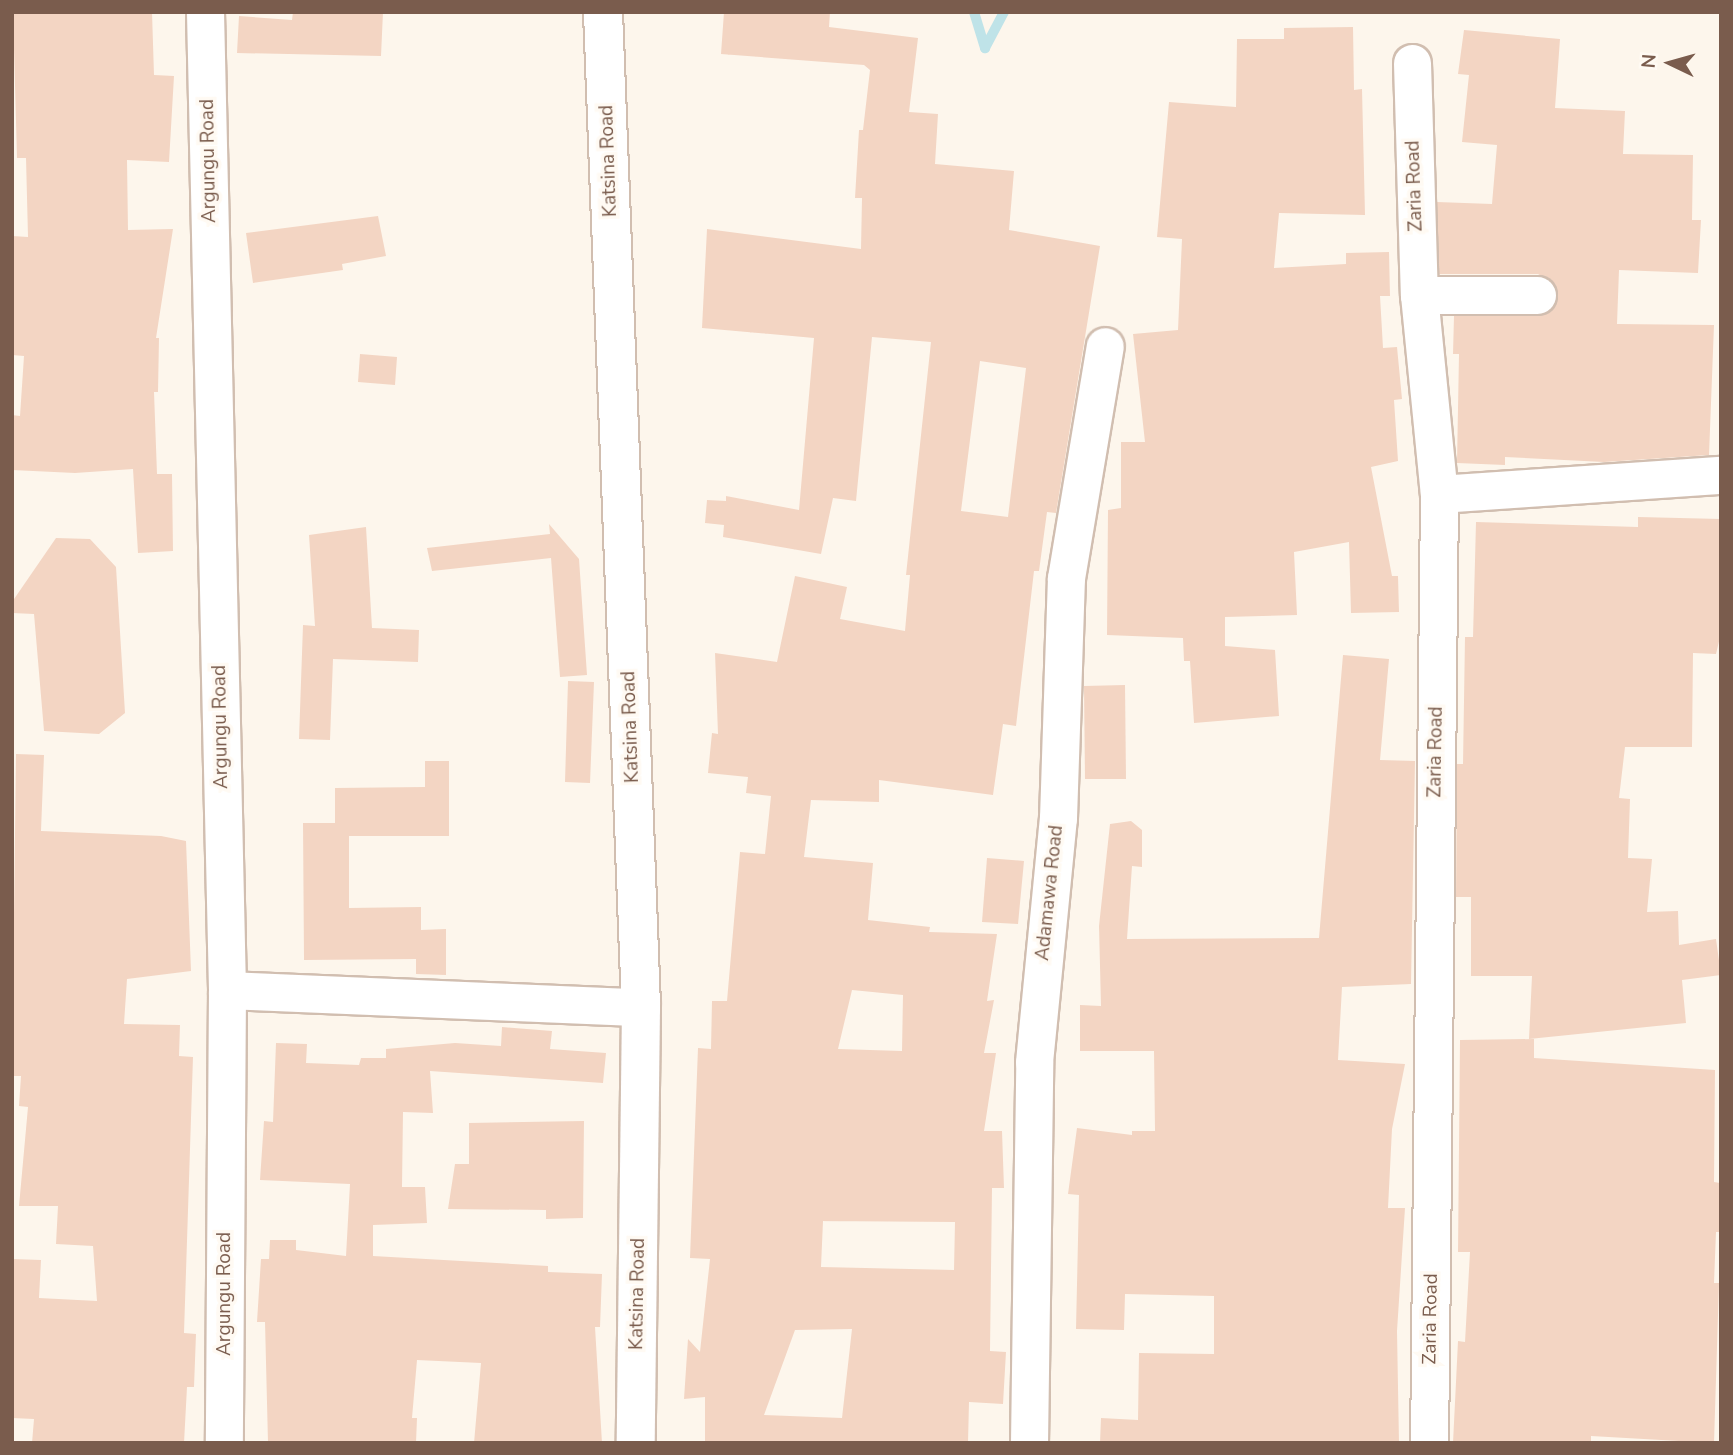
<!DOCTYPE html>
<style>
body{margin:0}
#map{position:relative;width:1733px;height:1455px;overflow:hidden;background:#fdf6ec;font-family:"Nunito Sans",sans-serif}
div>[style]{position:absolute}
.stream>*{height:10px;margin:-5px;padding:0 5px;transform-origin:5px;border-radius:5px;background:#bfe3e8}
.building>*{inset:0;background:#f3d5c3}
.roads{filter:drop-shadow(2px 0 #d1beb0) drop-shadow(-2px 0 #d1beb0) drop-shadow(0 2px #d1beb0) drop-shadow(0 -2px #d1beb0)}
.minor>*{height:37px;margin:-18.5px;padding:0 18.5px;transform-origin:18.5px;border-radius:18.5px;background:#fff}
.tertiary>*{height:38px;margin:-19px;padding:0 19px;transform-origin:19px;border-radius:19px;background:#fff}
span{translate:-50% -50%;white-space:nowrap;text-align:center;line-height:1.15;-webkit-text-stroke:7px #fffaf3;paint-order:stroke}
.street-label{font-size:19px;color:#7a5c4d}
.frame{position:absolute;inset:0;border:14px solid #7a5c4d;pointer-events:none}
.north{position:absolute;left:1635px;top:28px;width:70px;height:70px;-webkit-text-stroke:5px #fffaf3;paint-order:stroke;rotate:275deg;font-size:19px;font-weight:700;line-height:28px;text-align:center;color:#7a5c4d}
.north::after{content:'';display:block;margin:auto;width:24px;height:32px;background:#7a5c4d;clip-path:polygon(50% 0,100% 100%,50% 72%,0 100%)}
</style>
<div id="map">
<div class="stream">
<i style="left:974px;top:12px;width:38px;rotate:73deg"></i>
<i style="left:985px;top:48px;width:41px;rotate:-62.2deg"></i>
</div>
<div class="building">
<i style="clip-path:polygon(13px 12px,152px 12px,154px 75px,174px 76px,169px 162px,127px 160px,128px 230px,173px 229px,156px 338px,159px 338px,158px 392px,154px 392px,157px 474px,172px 474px,173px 551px,138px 553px,133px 469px,75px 473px,12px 470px,12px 415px,20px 416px,24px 356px,12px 355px,12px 236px,28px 237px,26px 158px,17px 158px)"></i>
<i style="clip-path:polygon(293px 12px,383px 12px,381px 56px,237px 53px,239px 16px,292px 20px)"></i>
<i style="clip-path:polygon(evenodd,724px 12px,830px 12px,829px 27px,918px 38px,909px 112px,938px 114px,935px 164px,1014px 171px,1009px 230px,1100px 246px,1056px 513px,1047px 512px,1039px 571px,1034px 571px,1016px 726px,1003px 724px,993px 795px,879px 780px,879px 802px,811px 800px,804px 857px,873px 863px,868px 920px,930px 927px,929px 932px,997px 934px,987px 1001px,994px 1000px,984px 1053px,996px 1053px,984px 1131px,1002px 1131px,1004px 1188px,992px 1188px,990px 1351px,1006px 1352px,1003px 1404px,969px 1402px,968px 1443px,705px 1443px,705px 1397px,684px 1399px,688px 1339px,700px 1352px,710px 1259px,690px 1258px,698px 1048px,711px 1049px,712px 1001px,727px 1001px,740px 852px,765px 854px,771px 796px,746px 793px,748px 777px,708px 773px,712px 733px,718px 734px,715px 653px,777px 662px,795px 576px,847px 587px,840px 619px,905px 631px,910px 575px,906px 575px,931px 342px,872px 337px,856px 501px,833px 498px,821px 554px,723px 537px,724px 525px,705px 523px,707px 500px,726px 501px,726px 496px,799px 510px,814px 338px,702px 328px,707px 229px,861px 249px,862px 198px,855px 198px,859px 130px,863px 130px,870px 70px,864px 65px,721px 54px,724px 12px,980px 361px,1026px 368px,1008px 517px,961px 511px,980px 361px,724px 12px,852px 990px,903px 995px,902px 1051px,838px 1049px,852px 990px,724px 12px,823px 1221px,955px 1222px,954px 1270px,821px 1267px,823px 1221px,724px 12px,852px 1329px,842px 1418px,764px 1415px,795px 1330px,852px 1329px)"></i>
<i style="clip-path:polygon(1353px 27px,1354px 90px,1362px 89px,1365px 215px,1279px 213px,1274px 268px,1346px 264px,1346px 253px,1389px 252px,1390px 296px,1380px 296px,1383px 348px,1397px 347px,1402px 399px,1394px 400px,1398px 461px,1371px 467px,1392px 576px,1398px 576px,1399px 612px,1351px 613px,1349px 542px,1294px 552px,1297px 615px,1225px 617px,1225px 646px,1275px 650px,1279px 716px,1194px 723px,1190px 661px,1184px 661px,1183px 638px,1107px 635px,1108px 510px,1121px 508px,1121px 442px,1145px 442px,1133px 334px,1178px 330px,1182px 239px,1157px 237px,1169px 102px,1236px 107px,1237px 39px,1284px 39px,1284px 28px)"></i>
<i style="clip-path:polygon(1464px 30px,1560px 39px,1555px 108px,1625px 111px,1623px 154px,1693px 155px,1692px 220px,1701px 220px,1698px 273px,1619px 270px,1617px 324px,1714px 325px,1709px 455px,1604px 462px,1505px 457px,1505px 465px,1457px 463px,1459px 354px,1453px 354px,1454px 316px,1538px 316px,1548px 313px,1558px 296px,1555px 284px,1538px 274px,1439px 274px,1437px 202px,1492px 204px,1497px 145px,1462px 142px,1469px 75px,1458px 74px)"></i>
<i style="clip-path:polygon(378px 216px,386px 256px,342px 264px,343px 270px,253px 283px,246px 233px)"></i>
<i style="clip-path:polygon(360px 354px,397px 357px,395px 385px,358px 382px)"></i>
<i style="clip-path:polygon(1638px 517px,1721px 519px,1721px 633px,1716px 654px,1693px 653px,1692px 747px,1625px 747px,1619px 798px,1630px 799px,1628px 858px,1652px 859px,1647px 912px,1678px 911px,1679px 945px,1716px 939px,1721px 975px,1682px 980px,1686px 1023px,1529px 1039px,1532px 976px,1471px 976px,1471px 897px,1456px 897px,1457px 764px,1463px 764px,1465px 637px,1473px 637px,1476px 522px,1638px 527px)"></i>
<i style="clip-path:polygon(549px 524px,579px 559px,587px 675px,560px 677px,551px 558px,432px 571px,427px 548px,550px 534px)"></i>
<i style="clip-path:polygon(366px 527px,372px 628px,419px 630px,418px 662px,333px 659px,330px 740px,299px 739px,303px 625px,315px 626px,309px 535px)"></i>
<i style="clip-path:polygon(56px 538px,90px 539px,116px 567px,125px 713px,99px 734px,44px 731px,34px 614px,12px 613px,12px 602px)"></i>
<i style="clip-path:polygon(1343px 655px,1389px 659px,1380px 760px,1415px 761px,1411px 984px,1342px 987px,1338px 1060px,1405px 1064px,1392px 1129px,1388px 1208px,1405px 1208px,1397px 1331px,1399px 1443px,1100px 1443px,1101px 1418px,1138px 1420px,1139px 1353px,1214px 1354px,1214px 1296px,1125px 1294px,1124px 1330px,1076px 1329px,1079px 1195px,1068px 1194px,1077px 1128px,1132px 1135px,1132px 1131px,1155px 1131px,1154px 1051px,1080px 1051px,1080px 1005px,1101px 1006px,1099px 926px,1110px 824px,1131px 821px,1142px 830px,1142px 867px,1132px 866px,1127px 939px,1319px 938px)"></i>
<i style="clip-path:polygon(568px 681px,594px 682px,590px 783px,565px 782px)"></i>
<i style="clip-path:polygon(1125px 685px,1126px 779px,1085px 779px,1084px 686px)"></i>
<i style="clip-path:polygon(16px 754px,44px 755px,41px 831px,161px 836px,186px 841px,191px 971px,127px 979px,124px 1024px,180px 1025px,179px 1056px,193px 1057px,184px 1333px,196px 1334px,194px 1387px,187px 1387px,184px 1443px,32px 1443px,34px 1419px,12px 1418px,12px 1259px,41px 1260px,39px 1298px,97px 1301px,93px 1246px,56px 1244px,58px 1206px,19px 1206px,28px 1107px,19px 1106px,21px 1076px,12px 1076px)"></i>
<i style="clip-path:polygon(425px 761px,449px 761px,449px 836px,349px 836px,349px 908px,421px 907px,421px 930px,446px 929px,446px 975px,416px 974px,416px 959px,304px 960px,303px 823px,335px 823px,335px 788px,425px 787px)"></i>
<i style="clip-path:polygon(987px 858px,1024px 861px,1018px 924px,982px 922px)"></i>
<i style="clip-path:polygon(502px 1027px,552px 1031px,550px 1049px,606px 1053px,603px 1083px,430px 1071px,433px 1113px,403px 1112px,402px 1187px,425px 1187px,427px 1223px,373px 1225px,373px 1256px,548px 1266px,548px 1272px,602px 1274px,600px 1327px,595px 1327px,602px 1443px,474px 1443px,481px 1363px,417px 1360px,412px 1418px,417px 1418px,416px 1443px,268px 1443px,265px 1322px,257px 1322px,261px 1259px,269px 1259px,270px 1240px,296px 1240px,296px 1250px,346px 1256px,350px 1184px,260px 1180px,264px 1121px,273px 1122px,276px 1043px,307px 1044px,306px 1063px,359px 1065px,361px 1058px,386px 1058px,386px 1049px,455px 1043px,501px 1046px)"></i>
<i style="clip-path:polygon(1534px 1039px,1534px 1058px,1715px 1070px,1714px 1182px,1720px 1183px,1721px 1232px,1716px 1232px,1714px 1283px,1719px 1283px,1714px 1443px,1591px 1436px,1591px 1443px,1453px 1443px,1458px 1341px,1465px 1342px,1470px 1252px,1458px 1252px,1460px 1040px)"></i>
<i style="clip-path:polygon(584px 1121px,583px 1218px,546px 1219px,546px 1210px,448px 1209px,455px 1164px,469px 1164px,469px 1123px)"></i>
</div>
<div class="roads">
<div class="minor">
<i style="left:205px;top:12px;width:978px;rotate:88.71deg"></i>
<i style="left:227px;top:990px;width:453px;rotate:90.4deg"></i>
<i style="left:1412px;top:63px;width:232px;rotate:88.3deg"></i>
<i style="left:1419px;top:295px;width:200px;rotate:84.3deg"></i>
<i style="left:1439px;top:494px;width:949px;rotate:90.6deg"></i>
<i style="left:1419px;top:295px;width:118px"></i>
<i style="left:1439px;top:494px;width:283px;rotate:-3.9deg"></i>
<i style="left:227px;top:990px;width:414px;rotate:2.4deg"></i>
<i style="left:1029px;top:1443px;width:381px;rotate:-89.2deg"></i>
<i style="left:1034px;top:1062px;width:245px;rotate:-84.4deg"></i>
<i style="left:1058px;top:818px;width:240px;rotate:-88.1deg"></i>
<i style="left:1066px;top:578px;width:235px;rotate:-80.5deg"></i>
</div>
<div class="tertiary">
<i style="left:603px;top:12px;width:996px;rotate:87.81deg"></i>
<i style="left:641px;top:1007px;width:436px;rotate:90.7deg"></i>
</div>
</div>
<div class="street-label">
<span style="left:209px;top:161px;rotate:-91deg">Argungu Road</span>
<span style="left:609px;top:161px;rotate:-92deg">Katsina Road</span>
<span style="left:1415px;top:186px;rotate:-92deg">Zaria Road</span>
<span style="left:221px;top:727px;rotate:-91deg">Argungu Road</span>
<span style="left:631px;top:727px;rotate:-92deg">Katsina Road</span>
<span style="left:1436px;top:752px;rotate:-89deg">Zaria Road</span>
<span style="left:1050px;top:893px;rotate:-84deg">Adamawa Road</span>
<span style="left:225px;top:1294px;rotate:-90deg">Argungu Road</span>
<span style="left:638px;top:1294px;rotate:-89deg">Katsina Road</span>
<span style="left:1431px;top:1319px;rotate:-89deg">Zaria Road</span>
</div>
<div class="frame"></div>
<div class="north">N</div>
</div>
